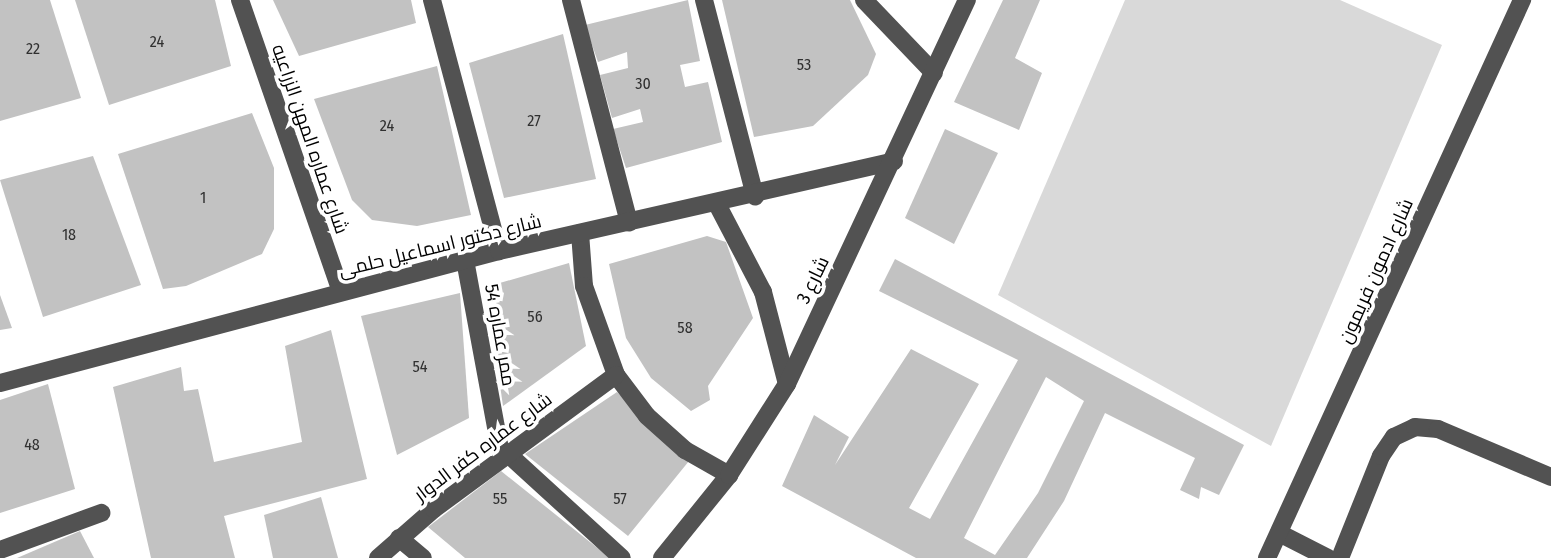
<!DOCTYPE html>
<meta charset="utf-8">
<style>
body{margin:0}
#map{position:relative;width:1551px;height:558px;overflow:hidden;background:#fff;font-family:"Fira Sans Condensed",Cairo,sans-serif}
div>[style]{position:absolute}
.green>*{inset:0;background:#d9d9d9}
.building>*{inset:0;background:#c2c2c2}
.minor>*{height:18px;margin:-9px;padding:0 9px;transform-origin:9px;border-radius:9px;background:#525252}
span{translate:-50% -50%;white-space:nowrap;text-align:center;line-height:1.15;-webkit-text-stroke:7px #fff;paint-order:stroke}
.number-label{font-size:16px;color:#303030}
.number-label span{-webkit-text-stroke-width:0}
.street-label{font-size:19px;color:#000}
</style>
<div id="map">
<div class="green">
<i style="clip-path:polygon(1125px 0,1340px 0,1442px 45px,1271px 446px,998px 295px)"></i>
</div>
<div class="building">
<i style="clip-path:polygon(0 0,50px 0,81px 98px,0 121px)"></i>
<i style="clip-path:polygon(75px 0,215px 0,231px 66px,109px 105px)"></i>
<i style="clip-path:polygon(273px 0,411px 0,416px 23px,299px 56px)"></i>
<i style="clip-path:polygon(688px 0,700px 61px,680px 65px,685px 87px,708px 82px,722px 142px,626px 168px,613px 129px,643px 122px,640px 109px,612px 118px,600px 75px,628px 68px,627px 52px,598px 62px,585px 25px)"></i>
<i style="clip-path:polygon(722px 0,850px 0,876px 54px,868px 75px,813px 126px,754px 137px)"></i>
<i style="clip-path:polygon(1003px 0,1040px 0,1015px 58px,1042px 73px,1019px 130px,954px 102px)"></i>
<i style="clip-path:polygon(563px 34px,596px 179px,504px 198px,469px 63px)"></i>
<i style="clip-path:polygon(437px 66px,471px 215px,417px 226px,372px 220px,352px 200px,314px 99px)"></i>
<i style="clip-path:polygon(252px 113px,274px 168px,274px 229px,262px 254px,186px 286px,163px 289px,118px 154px)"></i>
<i style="clip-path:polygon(945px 129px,998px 153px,954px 244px,905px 218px)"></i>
<i style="clip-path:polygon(93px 156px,141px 285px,43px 317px,0 180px)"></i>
<i style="clip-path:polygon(707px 236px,726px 242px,753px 318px,708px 386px,710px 400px,691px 411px,651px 378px,626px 338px,609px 264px)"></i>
<i style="clip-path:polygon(evenodd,895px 259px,1244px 445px,1219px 495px,1201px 487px,1199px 499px,1180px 490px,1195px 458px,1105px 413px,1064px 501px,1027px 558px,916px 558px,782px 486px,814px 415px,849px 437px,835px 465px,911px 349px,979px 384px,909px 508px,930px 519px,1018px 360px,879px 291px,895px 259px,1046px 377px,1084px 401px,1038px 493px,995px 555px,964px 538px,1046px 377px)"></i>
<i style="clip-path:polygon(569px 263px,586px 346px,503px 406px,486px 287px)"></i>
<i style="clip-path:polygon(460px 293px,469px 418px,397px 455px,361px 316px)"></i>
<i style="clip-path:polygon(0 295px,12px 328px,0 330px)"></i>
<i style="clip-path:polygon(331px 330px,367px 479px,224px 516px,235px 558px,151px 558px,113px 387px,181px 367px,184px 391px,198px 389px,214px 462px,302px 442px,285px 346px)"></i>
<i style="clip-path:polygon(48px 384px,75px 489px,0 513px,0 400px)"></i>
<i style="clip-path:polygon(617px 392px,689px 461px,628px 536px,525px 454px)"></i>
<i style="clip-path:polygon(501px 471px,610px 558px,465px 558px,428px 527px)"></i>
<i style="clip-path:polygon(321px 497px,338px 558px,273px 558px,264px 515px)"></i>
<i style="clip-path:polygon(80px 531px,94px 558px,17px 558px)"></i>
</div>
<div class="minor">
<i style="left:240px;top:0;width:309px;rotate:70.9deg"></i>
<i style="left:432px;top:0;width:260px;rotate:75.1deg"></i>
<i style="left:571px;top:0;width:230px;rotate:75.4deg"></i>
<i style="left:704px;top:0;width:203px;rotate:75.4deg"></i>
<i style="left:864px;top:0;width:101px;rotate:46.2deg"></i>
<i style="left:717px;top:204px;width:99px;rotate:62.4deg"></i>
<i style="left:763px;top:292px;width:95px;rotate:75.4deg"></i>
<i style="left:580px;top:233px;width:53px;rotate:85.7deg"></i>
<i style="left:584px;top:286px;width:95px;rotate:70.2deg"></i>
<i style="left:616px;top:375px;width:51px;rotate:52.9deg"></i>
<i style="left:647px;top:416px;width:51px;rotate:41.8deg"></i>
<i style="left:685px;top:450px;width:51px;rotate:29.6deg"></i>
<i style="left:465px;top:260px;width:202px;rotate:79.5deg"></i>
<i style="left:0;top:383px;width:516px;rotate:-14.82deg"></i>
<i style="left:499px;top:251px;width:405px;rotate:-12.8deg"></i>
<i style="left:508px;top:454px;width:154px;rotate:42.4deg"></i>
<i style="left:1279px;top:533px;width:55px;rotate:27deg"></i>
<i style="left:399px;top:538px;width:31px;rotate:40deg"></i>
<i style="left:0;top:550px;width:108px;rotate:-20.1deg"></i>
<i style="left:378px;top:558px;width:74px;rotate:-41.2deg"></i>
<i style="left:434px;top:509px;width:226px;rotate:-36.4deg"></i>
<i style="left:662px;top:558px;width:107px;rotate:-51.1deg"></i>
<i style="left:729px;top:475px;width:108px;rotate:-57.5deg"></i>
<i style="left:787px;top:384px;width:424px;rotate:-64.9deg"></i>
<i style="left:1267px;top:558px;width:614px;rotate:-65.44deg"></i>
<i style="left:1340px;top:558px;width:110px;rotate:-68.1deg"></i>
<i style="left:1381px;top:456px;width:23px;rotate:-56deg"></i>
<i style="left:1394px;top:437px;width:23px;rotate:-25deg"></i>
<i style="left:1415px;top:427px;width:23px;rotate:5deg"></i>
<i style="left:1438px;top:429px;width:123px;rotate:23deg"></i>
</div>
<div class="number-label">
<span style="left:157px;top:42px">24</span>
<span style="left:33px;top:49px">22</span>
<span style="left:804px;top:65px">53</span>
<span style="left:643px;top:84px">30</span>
<span style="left:534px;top:121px">27</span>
<span style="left:387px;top:126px">24</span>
<span style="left:203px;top:198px">1</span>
<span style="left:69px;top:235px">18</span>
<span style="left:535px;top:317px">56</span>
<span style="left:685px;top:328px">58</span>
<span style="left:420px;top:367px">54</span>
<span style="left:32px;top:445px">48</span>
<span style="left:500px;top:499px">55</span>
<span style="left:620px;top:499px">57</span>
</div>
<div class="street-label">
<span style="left:310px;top:139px;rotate:71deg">شارع عماره المهن الزراعيه</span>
<span style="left:440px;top:246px;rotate:-14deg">شارع دكتور اسماعيل حلمى</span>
<span style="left:1376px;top:271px;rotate:-66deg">شارع ادمون فريمون</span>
<span style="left:813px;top:280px;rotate:-64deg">شارع 3</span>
<span style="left:500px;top:335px;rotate:80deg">ممر عماره 54</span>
<span style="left:483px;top:447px;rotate:-37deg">شارع عماره كفر الدوار</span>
</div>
</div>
